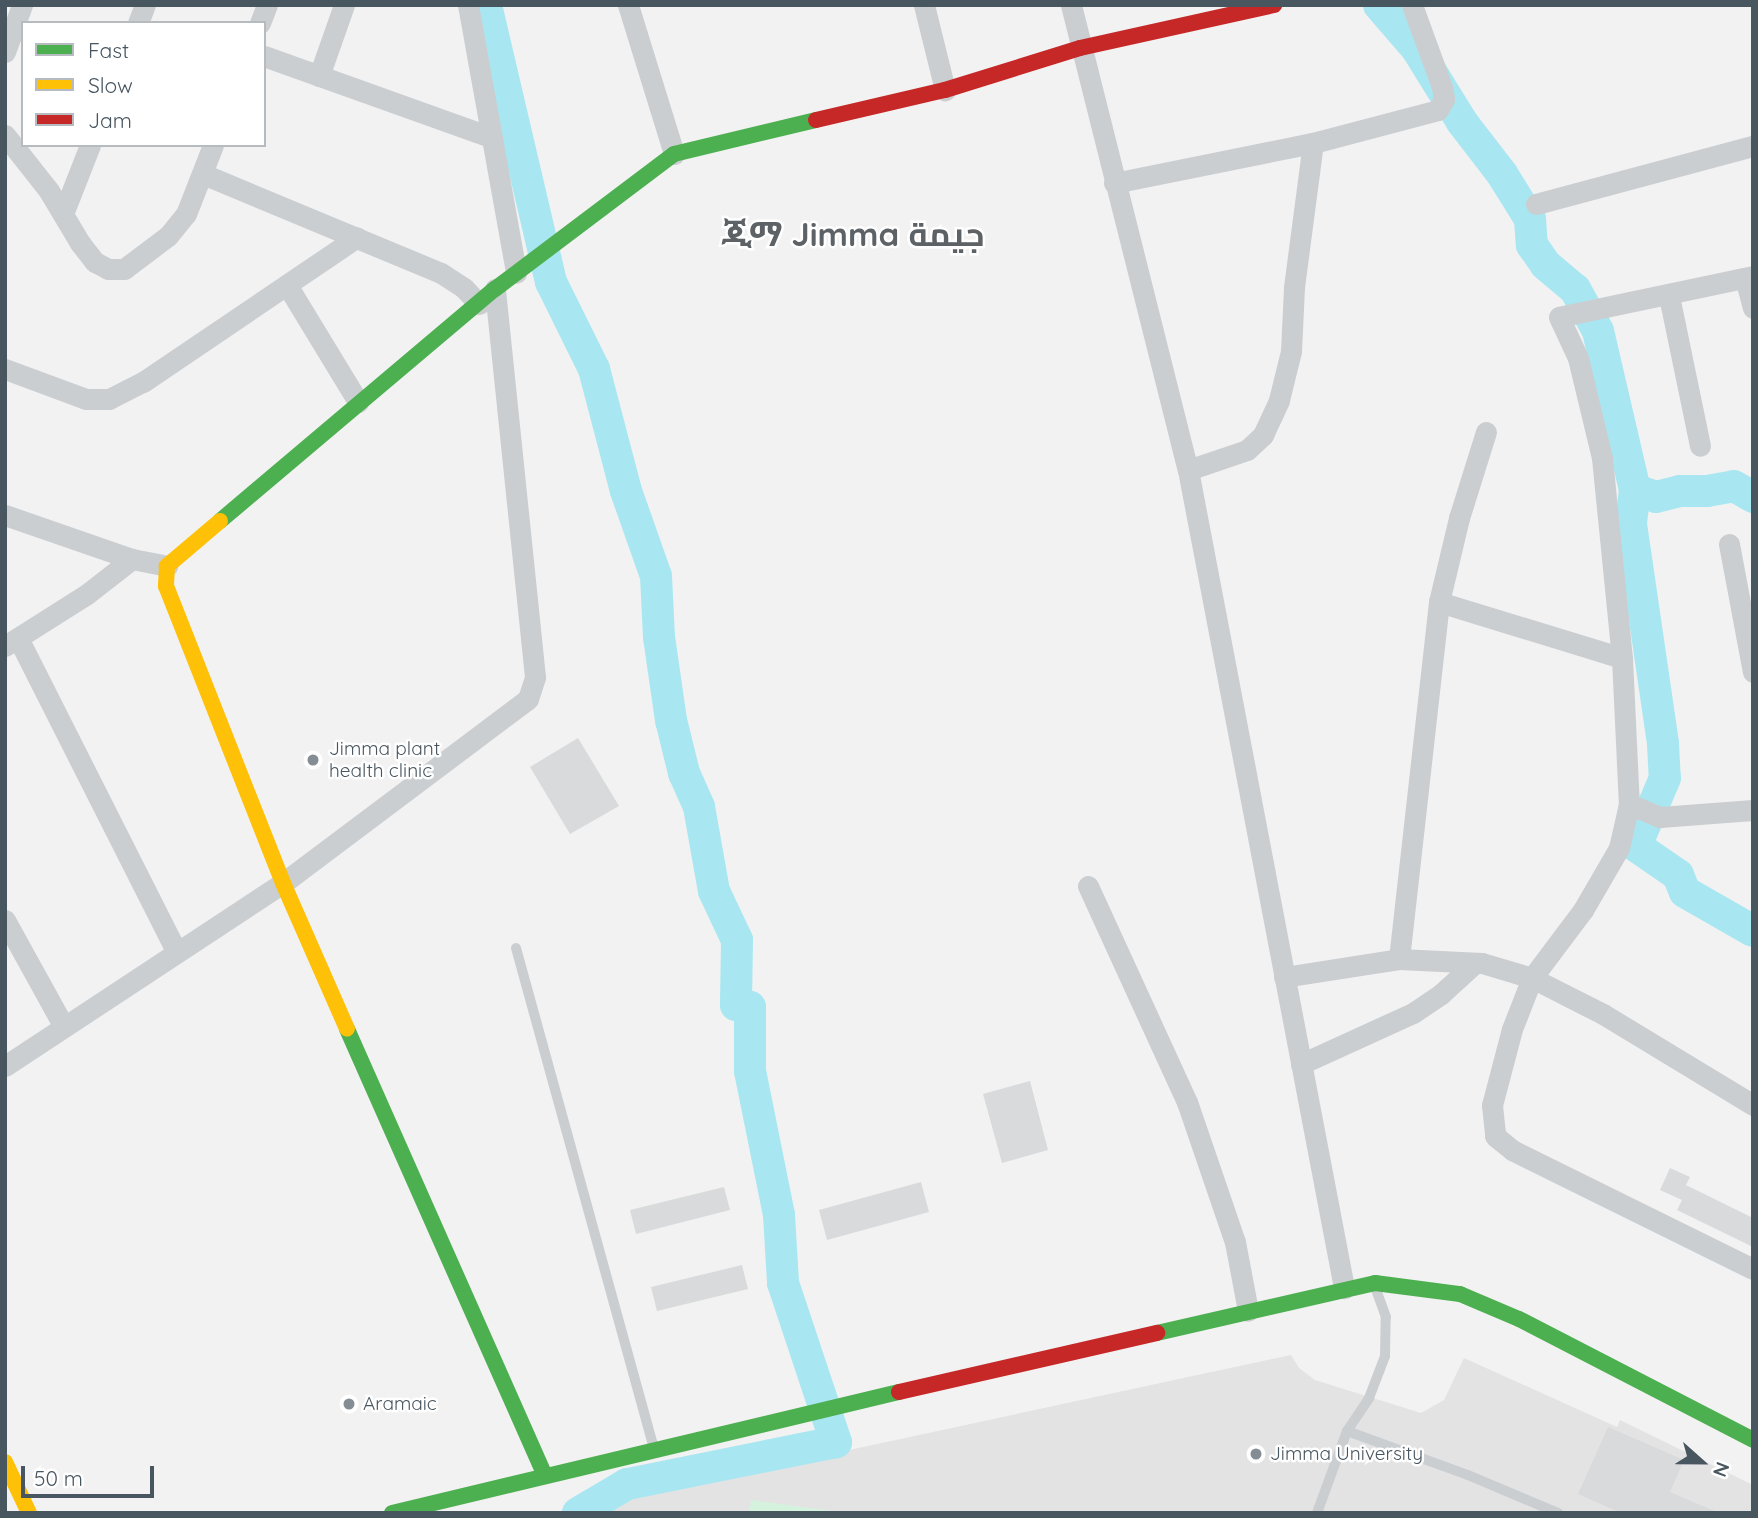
<!DOCTYPE html>
<meta charset="utf-8">
<style>
body{margin:0}
#map{position:relative;width:1758px;height:1518px;overflow:hidden;background:#f2f2f2;font-family:Quicksand,Cairo,"Noto Sans Ethiopic",sans-serif}
div>[style]{position:absolute}
.education>*{inset:0;background:#e4e3e4}
.green>*{inset:0;background:#d5f2df}
.river>*{height:32px;margin:-16px;padding:0 16px;transform-origin:16px;border-radius:16px;background:#a8e7f1}
.building>*{inset:0;background:#d8dadb}
.lane>*{height:10px;margin:-5px;padding:0 5px;transform-origin:5px;border-radius:5px;background:#cbced1}
.street>*{height:21px;margin:-10.5px;padding:0 10.5px;transform-origin:10.5px;border-radius:10.5px;background:#cbced1}
.fast>*{height:16px;margin:-8px;padding:0 8px;transform-origin:8px;border-radius:8px;background:#4caf50}
.slow>*{height:16px;margin:-8px;padding:0 8px;transform-origin:8px;border-radius:8px;background:#ffc107}
.jam>*{height:16px;margin:-8px;padding:0 8px;transform-origin:8px;border-radius:8px;background:#c62828}
.dots>*{width:19px;height:19px;translate:-50% -50%;box-sizing:border-box;border:4px solid #fff;border-radius:50%}
span{translate:-50% -50%;white-space:nowrap;text-align:center;line-height:1.15;-webkit-text-stroke:5px #fff;paint-order:stroke}
.poi-label{font-size:19px;color:#485660}
.left{translate:0 -50%;text-align:left}
.town-label{font-size:33px;color:#5d6266;font-weight:700}
.frame{position:absolute;inset:0;border:7px solid #485660;pointer-events:none}
.legend{position:absolute;left:21px;top:21px;width:245px;height:126px;box-sizing:border-box;background:#fff;border:2px solid #b6bbbf;margin:0;padding:9px 12px;list-style:none;font-size:21px;color:#485660}
.legend li{display:flex;align-items:center;gap:14px;height:35px}
.legend b{width:35px;border:2px solid #b6bbbf}
.north{position:absolute;left:1667px;top:1427px;width:70px;height:70px;-webkit-text-stroke:5px #fff;paint-order:stroke;rotate:111deg;font-size:19px;font-weight:700;line-height:28px;text-align:center;color:#485660}
.north::after{content:'';display:block;margin:auto;width:24px;height:32px;background:#485660;clip-path:polygon(50% 0,100% 100%,50% 72%,0 100%)}
.scale{position:absolute;left:21px;top:1466px;width:133px;height:32px;box-sizing:border-box;border:4px solid #485660;border-top:0;padding-left:9px;font-size:21px;line-height:24px;white-space:nowrap;color:#485660;-webkit-text-stroke:5px #fff;paint-order:stroke}
</style>
<div id="map">
<div class="education">
<i style="clip-path:polygon(1291px 1355px,1299px 1368px,1315px 1380px,1421px 1413px,1444px 1400px,1464px 1358px,1617px 1427px,1620px 1420px,1753px 1485px,1753px 1513px,556px 1513px)"></i>
</div>
<div class="green">
<i style="clip-path:polygon(751px 1500px,847px 1513px,749px 1513px)"></i>
</div>
<div class="river">
<i style="left:486px;top:5px;width:285px;rotate:76.8deg"></i>
<i style="left:551px;top:282px;width:97px;rotate:63.7deg"></i>
<i style="left:594px;top:369px;width:126px;rotate:75.3deg"></i>
<i style="left:626px;top:491px;width:90px;rotate:70.6deg"></i>
<i style="left:656px;top:576px;width:61px;rotate:87.2deg"></i>
<i style="left:659px;top:637px;width:84px;rotate:81.8deg"></i>
<i style="left:671px;top:720px;width:55px;rotate:76.2deg"></i>
<i style="left:684px;top:773px;width:37px;rotate:66deg"></i>
<i style="left:699px;top:807px;width:85px;rotate:79.9deg"></i>
<i style="left:714px;top:891px;width:54px;rotate:64.9deg"></i>
<i style="left:737px;top:940px;width:65px;rotate:90.9deg"></i>
<i style="left:736px;top:1005px;width:14px;rotate:8deg"></i>
<i style="left:750px;top:1007px;width:64px;rotate:90deg"></i>
<i style="left:750px;top:1071px;width:147px;rotate:78.6deg"></i>
<i style="left:779px;top:1215px;width:68px;rotate:86.6deg"></i>
<i style="left:783px;top:1283px;width:168px;rotate:71.6deg"></i>
<i style="left:836px;top:1442px;width:213px;rotate:168.6deg"></i>
<i style="left:627px;top:1484px;width:57px;rotate:149.4deg"></i>
<i style="left:1379px;top:5px;width:58px;rotate:49.2deg"></i>
<i style="left:1417px;top:49px;width:86px;rotate:58.3deg"></i>
<i style="left:1462px;top:122px;width:66px;rotate:52.4deg"></i>
<i style="left:1502px;top:174px;width:53px;rotate:58.1deg"></i>
<i style="left:1530px;top:219px;width:26px;rotate:86deg"></i>
<i style="left:1532px;top:245px;width:24px;rotate:55deg"></i>
<i style="left:1546px;top:265px;width:38px;rotate:40deg"></i>
<i style="left:1575px;top:289px;width:48px;rotate:61.3deg"></i>
<i style="left:1598px;top:331px;width:163px;rotate:76.9deg"></i>
<i style="left:1635px;top:490px;width:22px;rotate:18deg"></i>
<i style="left:1656px;top:497px;width:25px;rotate:-14deg"></i>
<i style="left:1680px;top:491px;width:27px"></i>
<i style="left:1707px;top:491px;width:27px;rotate:-10deg"></i>
<i style="left:1734px;top:486px;width:22px;rotate:30deg"></i>
<i style="left:1635px;top:490px;width:34px;rotate:97deg"></i>
<i style="left:1631px;top:524px;width:222px;rotate:81.7deg"></i>
<i style="left:1663px;top:744px;width:34px;rotate:87deg"></i>
<i style="left:1665px;top:778px;width:74px;rotate:113.1deg"></i>
<i style="left:1636px;top:846px;width:51px;rotate:34.6deg"></i>
<i style="left:1678px;top:875px;width:18px;rotate:68deg"></i>
<i style="left:1685px;top:892px;width:78px;rotate:29.8deg"></i>
</div>
<div class="building">
<i style="clip-path:polygon(578px 738px,619px 806px,570px 834px,530px 767px)"></i>
<i style="clip-path:polygon(1030px 1081px,1048px 1150px,1002px 1163px,983px 1094px)"></i>
<i style="clip-path:polygon(1670px 1168px,1690px 1177px,1686px 1185px,1753px 1218px,1753px 1247px,1677px 1210px,1682px 1200px,1660px 1190px)"></i>
<i style="clip-path:polygon(921px 1182px,929px 1212px,827px 1240px,819px 1210px)"></i>
<i style="clip-path:polygon(724px 1187px,730px 1210px,636px 1234px,630px 1210px)"></i>
<i style="clip-path:polygon(742px 1265px,748px 1289px,657px 1311px,651px 1287px)"></i>
<i style="clip-path:polygon(1608px 1427px,1684px 1460px,1670px 1492px,1719px 1513px,1621px 1513px,1578px 1494px)"></i>
</div>
<div class="lane">
<i style="left:516px;top:948px;width:516px;rotate:74.59deg"></i>
<i style="left:1347px;top:1431px;width:129px;rotate:20deg"></i>
<i style="left:1468px;top:1475px;width:98px;rotate:22.9deg"></i>
<i style="left:1317px;top:1513px;width:87px;rotate:-69.9deg"></i>
<i style="left:1347px;top:1431px;width:40px;rotate:-56deg"></i>
<i style="left:1369px;top:1398px;width:45px;rotate:-69.1deg"></i>
<i style="left:1385px;top:1356px;width:39px;rotate:-89deg"></i>
<i style="left:1386px;top:1317px;width:33px;rotate:-110deg"></i>
</div>
<div class="street">
<i style="left:468px;top:5px;width:272px;rotate:79.8deg"></i>
<i style="left:628px;top:5px;width:156px;rotate:72.8deg"></i>
<i style="left:924px;top:5px;width:88px;rotate:76.1deg"></i>
<i style="left:1071px;top:5px;width:479px;rotate:75.9deg"></i>
<i style="left:1188px;top:470px;width:833px;rotate:79.2deg"></i>
<i style="left:138px;top:23px;width:19px;rotate:-69deg"></i>
<i style="left:260px;top:23px;width:19px;rotate:-69deg"></i>
<i style="left:5px;top:52px;width:50px;rotate:-70.1deg"></i>
<i style="left:264px;top:56px;width:240px;rotate:19.7deg"></i>
<i style="left:319px;top:76px;width:75px;rotate:-70.6deg"></i>
<i style="left:5px;top:135px;width:71px;rotate:51.8deg"></i>
<i style="left:49px;top:191px;width:61px;rotate:59.2deg"></i>
<i style="left:80px;top:243px;width:24px;rotate:52deg"></i>
<i style="left:95px;top:262px;width:15px;rotate:28deg"></i>
<i style="left:108px;top:269px;width:16px"></i>
<i style="left:124px;top:269px;width:55px;rotate:-36.9deg"></i>
<i style="left:168px;top:236px;width:28px;rotate:-51deg"></i>
<i style="left:186px;top:214px;width:74px;rotate:-68.6deg"></i>
<i style="left:203px;top:174px;width:258px;rotate:22.6deg"></i>
<i style="left:441px;top:273px;width:27px;rotate:33deg"></i>
<i style="left:464px;top:288px;width:22px;rotate:47deg"></i>
<i style="left:1114px;top:183px;width:203px;rotate:-11.4deg"></i>
<i style="left:1313px;top:143px;width:129px;rotate:-14.8deg"></i>
<i style="left:1438px;top:110px;width:13px;rotate:-61deg"></i>
<i style="left:1444px;top:99px;width:12px;rotate:-99deg"></i>
<i style="left:1442px;top:87px;width:87px;rotate:-110.1deg"></i>
<i style="left:1536px;top:204px;width:225px;rotate:-15deg"></i>
<i style="left:63px;top:214px;width:74px;rotate:-68.6deg"></i>
<i style="left:1753px;top:276px;width:198px;rotate:168.1deg"></i>
<i style="left:1559px;top:317px;width:45px;rotate:65.1deg"></i>
<i style="left:1578px;top:358px;width:103px;rotate:76.5deg"></i>
<i style="left:1602px;top:458px;width:201px;rotate:84.3deg"></i>
<i style="left:1622px;top:658px;width:146px;rotate:87.3deg"></i>
<i style="left:1629px;top:804px;width:45px;rotate:102.8deg"></i>
<i style="left:1619px;top:848px;width:72px;rotate:120.1deg"></i>
<i style="left:1583px;top:910px;width:85px;rotate:126.9deg"></i>
<i style="left:1532px;top:978px;width:55px;rotate:111.4deg"></i>
<i style="left:1512px;top:1029px;width:79px;rotate:104.7deg"></i>
<i style="left:1492px;top:1105px;width:31px;rotate:84deg"></i>
<i style="left:1495px;top:1136px;width:22px;rotate:39deg"></i>
<i style="left:1512px;top:1150px;width:269px;rotate:26.3deg"></i>
<i style="left:1745px;top:278px;width:31px;rotate:75deg"></i>
<i style="left:287px;top:285px;width:137px;rotate:58.7deg"></i>
<i style="left:1669px;top:296px;width:153px;rotate:78.3deg"></i>
<i style="left:5px;top:369px;width:86px;rotate:20.3deg"></i>
<i style="left:86px;top:399px;width:23px"></i>
<i style="left:109px;top:399px;width:38px;rotate:-27deg"></i>
<i style="left:143px;top:382px;width:258px;rotate:-34.1deg"></i>
<i style="left:1188px;top:470px;width:62px;rotate:-18.7deg"></i>
<i style="left:1247px;top:450px;width:22px;rotate:-43deg"></i>
<i style="left:1263px;top:435px;width:38px;rotate:-65deg"></i>
<i style="left:1279px;top:400px;width:50px;rotate:-76.2deg"></i>
<i style="left:1291px;top:351px;width:64px;rotate:-87.3deg"></i>
<i style="left:1294px;top:287px;width:145px;rotate:-82.5deg"></i>
<i style="left:5px;top:515px;width:134px;rotate:19.1deg"></i>
<i style="left:132px;top:559px;width:36px;rotate:11deg"></i>
<i style="left:1729px;top:544px;width:130px;rotate:79.4deg"></i>
<i style="left:1439px;top:602px;width:191px;rotate:17deg"></i>
<i style="left:18px;top:638px;width:351px;rotate:63.2deg"></i>
<i style="left:5px;top:646px;width:97px;rotate:-32.4deg"></i>
<i style="left:87px;top:594px;width:57px;rotate:-37.9deg"></i>
<i style="left:1629px;top:804px;width:34px;rotate:23deg"></i>
<i style="left:1660px;top:817px;width:93px;rotate:-4.3deg"></i>
<i style="left:1088px;top:886px;width:238px;rotate:65.4deg"></i>
<i style="left:1187px;top:1102px;width:148px;rotate:71.1deg"></i>
<i style="left:1235px;top:1242px;width:70px;rotate:79.3deg"></i>
<i style="left:5px;top:920px;width:122px;rotate:61.1deg"></i>
<i style="left:1399px;top:959px;width:359px;rotate:-83.6deg"></i>
<i style="left:1439px;top:602px;width:86px;rotate:-76.6deg"></i>
<i style="left:1459px;top:518px;width:90px;rotate:-72.6deg"></i>
<i style="left:1284px;top:977px;width:116px;rotate:-8.9deg"></i>
<i style="left:1399px;top:959px;width:83px;rotate:2.8deg"></i>
<i style="left:1482px;top:963px;width:52px;rotate:16.7deg"></i>
<i style="left:1532px;top:978px;width:80px;rotate:26.9deg"></i>
<i style="left:1603px;top:1014px;width:175px;rotate:31.2deg"></i>
<i style="left:1301px;top:1064px;width:123px;rotate:-24.5deg"></i>
<i style="left:1413px;top:1013px;width:34px;rotate:-34deg"></i>
<i style="left:1441px;top:994px;width:46px;rotate:-42.4deg"></i>
<i style="left:5px;top:1066px;width:333px;rotate:-33.4deg"></i>
<i style="left:283px;top:883px;width:306px;rotate:-36.9deg"></i>
<i style="left:528px;top:699px;width:23px;rotate:-72deg"></i>
<i style="left:535px;top:677px;width:390px;rotate:-95.9deg"></i>
</div>
<div class="fast">
<i style="left:220px;top:521px;width:360px;rotate:-40.2deg"></i>
<i style="left:495px;top:289px;width:224px;rotate:-37deg"></i>
<i style="left:674px;top:154px;width:146px;rotate:-13.5deg"></i>
<i style="left:347px;top:1029px;width:487px;rotate:66.1deg"></i>
<i style="left:1157px;top:1333px;width:224px;rotate:-12.9deg"></i>
<i style="left:1375px;top:1283px;width:86px;rotate:7.4deg"></i>
<i style="left:1460px;top:1294px;width:64px;rotate:23deg"></i>
<i style="left:1519px;top:1319px;width:263px;rotate:27.3deg"></i>
<i style="left:392px;top:1513px;width:521px;rotate:-13.42deg"></i>
</div>
<div class="slow">
<i style="left:220px;top:521px;width:70px;rotate:139.7deg"></i>
<i style="left:167px;top:566px;width:20px;rotate:93deg"></i>
<i style="left:166px;top:586px;width:319px;rotate:68.5deg"></i>
<i style="left:283px;top:883px;width:159px;rotate:66.3deg"></i>
<i style="left:5px;top:1462px;width:56px;rotate:64.8deg"></i>
</div>
<div class="jam">
<i style="left:816px;top:120px;width:132px;rotate:-13.1deg"></i>
<i style="left:945px;top:90px;width:141px;rotate:-17.3deg"></i>
<i style="left:1080px;top:48px;width:199px;rotate:-12.5deg"></i>
<i style="left:899px;top:1392px;width:265px;rotate:-12.9deg"></i>
</div>
<div class="dots">
<i style="left:313px;top:760px;background:#848d93"></i>
<i style="left:349px;top:1404px;background:#848d93"></i>
<i style="left:1256px;top:1454px;background:#848d93"></i>
</div>
<div class="poi-label">
<span class="left" style="left:329px;top:760px">Jimma plant<br>health clinic</span>
<span class="left" style="left:363px;top:1404px">Aramaic</span>
<span class="left" style="left:1270px;top:1454px">Jimma University</span>
</div>
<div class="town-label">
<span style="left:853px;top:234px">ጂማ Jimma جيمة</span>
</div>
<div class="frame"></div>
<ul class="legend">
<li><b style="height:9px;background:#4caf50"></b>Fast</li>
<li><b style="height:9px;background:#ffc107"></b>Slow</li>
<li><b style="height:9px;background:#c62828"></b>Jam</li>
</ul>
<div class="north">N</div>
<div class="scale">50 m</div>
</div>
